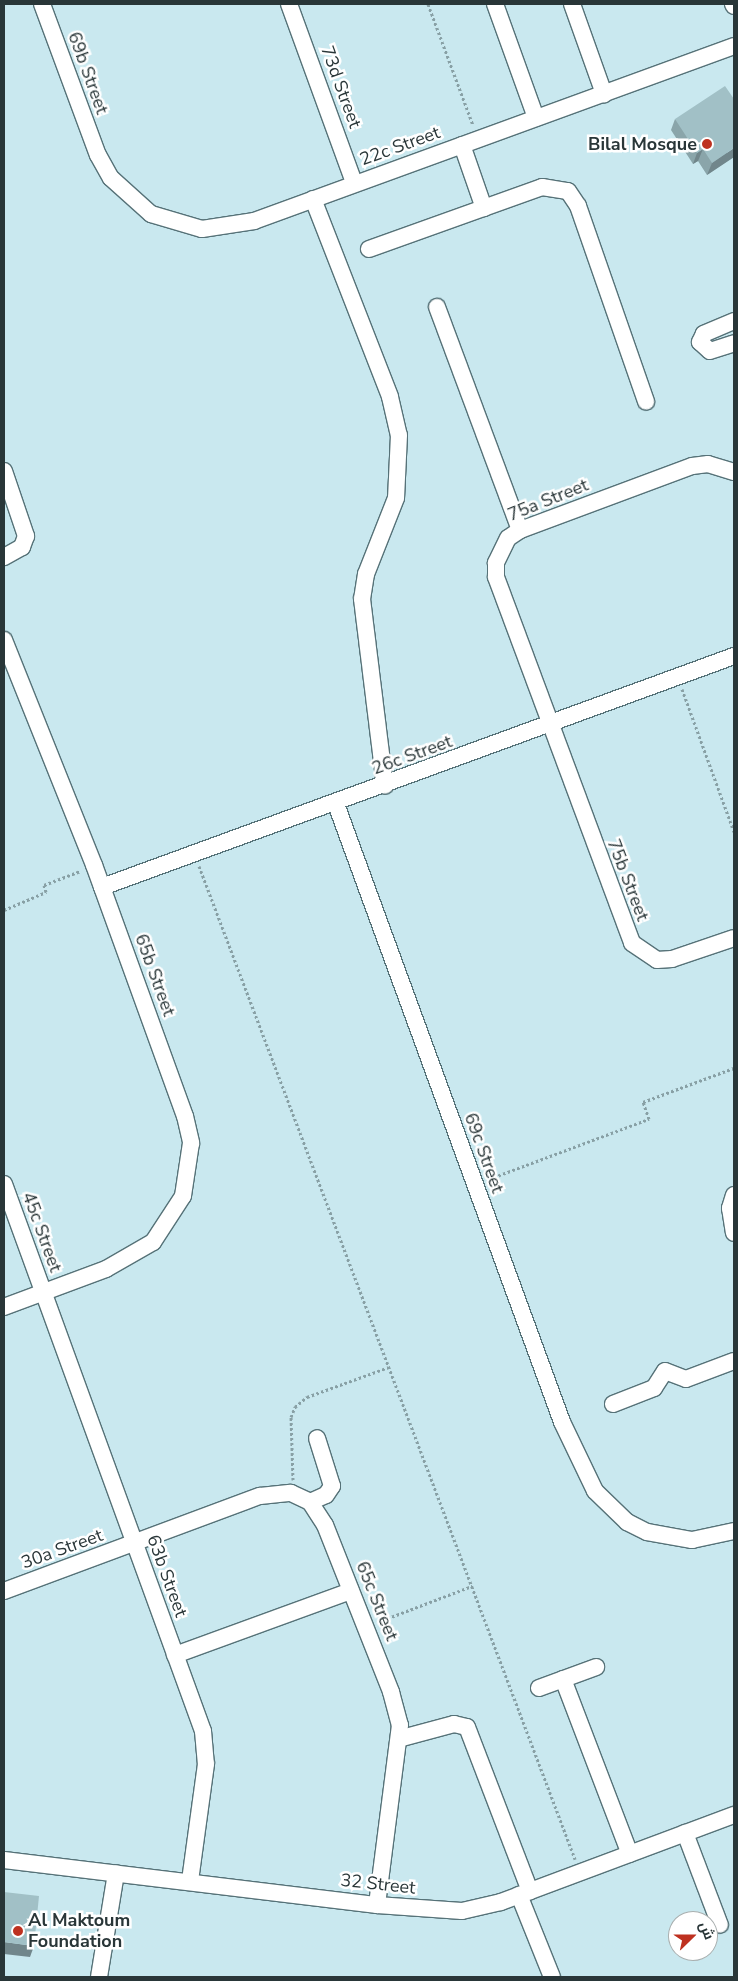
<!DOCTYPE html>
<meta charset="utf-8">
<style>
body{margin:0}
#map{position:relative;width:738px;height:1981px;overflow:hidden;background:#c9e8ef;font-family:"Nunito Sans",Cairo,sans-serif}
div>[style]{position:absolute}
.path>*{height:3px;margin-top:-1.5px;transform-origin:0;background:repeating-linear-gradient(90deg,#88a0a5 0 2.5px,transparent 0 5px)}
.roads{filter:drop-shadow(1px 0 #567278) drop-shadow(-1px 0 #567278) drop-shadow(0 1px #567278) drop-shadow(0 -1px #567278)}
.minor>*{height:16px;margin:-8px;padding:0 8px;transform-origin:8px;border-radius:8px;background:#fff}
.wall>*{inset:0;background:#8aa5aa}
.shaded-wall>*{inset:0;background:#71868b}
.building>*{inset:0;background:#a1c0c6}
.dots>*{width:14px;height:14px;translate:-50% -50%;box-sizing:border-box;border:2px solid #fff;border-radius:50%}
span{translate:-50% -50%;white-space:nowrap;text-align:center;line-height:1.15;-webkit-text-stroke:5px #fff;paint-order:stroke}
.street-label{font-size:18px;color:#293638}
.poi-label{font-size:18px;color:#293638;font-weight:700}
.right{translate:-100% -50%;text-align:right}
.left{translate:0 -50%;text-align:left}
.frame{position:absolute;inset:0;border:5px solid #293638;pointer-events:none}
.north{position:absolute;left:668px;top:1911px;width:50px;height:50px;box-sizing:border-box;background:#fff;border:1px solid #a9afaf;border-radius:50%;rotate:68deg;font-size:14px;font-weight:700;line-height:20px;text-align:center;color:#293638}
.north::after{content:'';display:block;margin:auto;width:18px;height:22px;background:#be3120;clip-path:polygon(50% 0,100% 100%,50% 72%,0 100%)}
</style>
<div id="map">
<div class="path">
<i style="left:428px;top:4px;width:129px;rotate:69.6deg"></i>
<i style="left:682px;top:689px;width:152px;rotate:70deg"></i>
<i style="left:199px;top:866px;width:1062px;rotate:69.26deg"></i>
<i style="left:4px;top:910px;width:46px;rotate:-23.2deg"></i>
<i style="left:46px;top:892px;width:7px;rotate:-106deg"></i>
<i style="left:44px;top:885px;width:39px;rotate:-21deg"></i>
<i style="left:489px;top:1179px;width:171px;rotate:-20.6deg"></i>
<i style="left:649px;top:1119px;width:18px;rotate:-109deg"></i>
<i style="left:643px;top:1102px;width:97px;rotate:-20.5deg"></i>
<i style="left:293px;top:1480px;width:63px;rotate:-91.8deg"></i>
<i style="left:291px;top:1417px;width:11px;rotate:-68deg"></i>
<i style="left:295px;top:1407px;width:16px;rotate:-40deg"></i>
<i style="left:307px;top:1397px;width:87px;rotate:-20.1deg"></i>
<i style="left:378px;top:1622px;width:101px;rotate:-21deg"></i>
</div>
<div class="roads">
<div class="minor">
<i style="left:42px;top:4px;width:161px;rotate:69.7deg"></i>
<i style="left:98px;top:155px;width:26px;rotate:61deg"></i>
<i style="left:111px;top:178px;width:54px;rotate:42deg"></i>
<i style="left:151px;top:214px;width:53px;rotate:16.4deg"></i>
<i style="left:202px;top:229px;width:53px;rotate:-8.7deg"></i>
<i style="left:254px;top:221px;width:511px;rotate:-20.03deg"></i>
<i style="left:289px;top:4px;width:190px;rotate:70deg"></i>
<i style="left:495px;top:4px;width:121px;rotate:70.2deg"></i>
<i style="left:572px;top:4px;width:96px;rotate:70.4deg"></i>
<i style="left:733px;top:4px;width:2px;rotate:63deg"></i>
<i style="left:462px;top:145px;width:67px;rotate:70.8deg"></i>
<i style="left:313px;top:199px;width:212px;rotate:68.7deg"></i>
<i style="left:390px;top:397px;width:39px;rotate:77deg"></i>
<i style="left:399px;top:435px;width:63px;rotate:92.7deg"></i>
<i style="left:396px;top:498px;width:82px;rotate:111.5deg"></i>
<i style="left:366px;top:574px;width:25px;rotate:99deg"></i>
<i style="left:362px;top:599px;width:188px;rotate:83deg"></i>
<i style="left:369px;top:249px;width:184px;rotate:-19.7deg"></i>
<i style="left:542px;top:187px;width:26px;rotate:9deg"></i>
<i style="left:568px;top:191px;width:18px;rotate:56deg"></i>
<i style="left:578px;top:206px;width:207px;rotate:70.8deg"></i>
<i style="left:437px;top:307px;width:238px;rotate:69.6deg"></i>
<i style="left:734px;top:321px;width:33px;rotate:157deg"></i>
<i style="left:704px;top:334px;width:9px;rotate:117deg"></i>
<i style="left:700px;top:342px;width:13px;rotate:42deg"></i>
<i style="left:710px;top:351px;width:25px;rotate:-18deg"></i>
<i style="left:4px;top:471px;width:69px;rotate:71.3deg"></i>
<i style="left:26px;top:536px;width:12px;rotate:110deg"></i>
<i style="left:22px;top:547px;width:21px;rotate:151deg"></i>
<i style="left:734px;top:472px;width:27px;rotate:-163deg"></i>
<i style="left:708px;top:464px;width:16px;rotate:173deg"></i>
<i style="left:692px;top:466px;width:184px;rotate:159.6deg"></i>
<i style="left:520px;top:530px;width:14px;rotate:146deg"></i>
<i style="left:508px;top:538px;width:28px;rotate:116deg"></i>
<i style="left:496px;top:563px;width:14px;rotate:90deg"></i>
<i style="left:496px;top:577px;width:390px;rotate:69.6deg"></i>
<i style="left:632px;top:943px;width:30px;rotate:34deg"></i>
<i style="left:657px;top:960px;width:15px;rotate:-4deg"></i>
<i style="left:672px;top:959px;width:65px;rotate:-18.7deg"></i>
<i style="left:4px;top:640px;width:242px;rotate:68.2deg"></i>
<i style="left:94px;top:865px;width:267px;rotate:70.1deg"></i>
<i style="left:185px;top:1116px;width:28px;rotate:77deg"></i>
<i style="left:191px;top:1143px;width:54px;rotate:98.6deg"></i>
<i style="left:183px;top:1196px;width:55px;rotate:123.1deg"></i>
<i style="left:153px;top:1242px;width:54px;rotate:150.1deg"></i>
<i style="left:106px;top:1269px;width:109px;rotate:159.6deg"></i>
<i style="left:336px;top:804px;width:658px;rotate:69.91deg"></i>
<i style="left:562px;top:1422px;width:76px;rotate:64.4deg"></i>
<i style="left:595px;top:1491px;width:45px;rotate:44.1deg"></i>
<i style="left:627px;top:1522px;width:22px;rotate:27deg"></i>
<i style="left:647px;top:1532px;width:46px;rotate:10.1deg"></i>
<i style="left:692px;top:1540px;width:43px;rotate:-12.1deg"></i>
<i style="left:102px;top:887px;width:673px;rotate:-20.08deg"></i>
<i style="left:4px;top:1184px;width:582px;rotate:70.01deg"></i>
<i style="left:203px;top:1731px;width:33px;rotate:85deg"></i>
<i style="left:206px;top:1764px;width:118px;rotate:97.8deg"></i>
<i style="left:734px;top:1195px;width:14px;rotate:107deg"></i>
<i style="left:730px;top:1208px;width:25px;rotate:81deg"></i>
<i style="left:613px;top:1404px;width:44px;rotate:-21.3deg"></i>
<i style="left:654px;top:1388px;width:20px;rotate:-57deg"></i>
<i style="left:665px;top:1371px;width:22px;rotate:21deg"></i>
<i style="left:686px;top:1379px;width:51px;rotate:-20.6deg"></i>
<i style="left:310px;top:1502px;width:17px;rotate:-24deg"></i>
<i style="left:326px;top:1495px;width:11px;rotate:-56deg"></i>
<i style="left:332px;top:1486px;width:50px;rotate:-107.4deg"></i>
<i style="left:4px;top:1591px;width:273px;rotate:-20.4deg"></i>
<i style="left:260px;top:1496px;width:31px;rotate:-6deg"></i>
<i style="left:291px;top:1493px;width:21px;rotate:25deg"></i>
<i style="left:310px;top:1502px;width:27px;rotate:57deg"></i>
<i style="left:325px;top:1525px;width:180px;rotate:68.4deg"></i>
<i style="left:391px;top:1692px;width:34px;rotate:75deg"></i>
<i style="left:400px;top:1725px;width:181px;rotate:97.3deg"></i>
<i style="left:175px;top:1655px;width:187px;rotate:-20deg"></i>
<i style="left:563px;top:1679px;width:187px;rotate:69.1deg"></i>
<i style="left:539px;top:1688px;width:61px;rotate:-20.2deg"></i>
<i style="left:402px;top:1738px;width:54px;rotate:-15.1deg"></i>
<i style="left:454px;top:1724px;width:13px;rotate:13deg"></i>
<i style="left:467px;top:1727px;width:176px;rotate:69deg"></i>
<i style="left:685px;top:1833px;width:98px;rotate:69.2deg"></i>
<i style="left:4px;top:1860px;width:376px;rotate:6.9deg"></i>
<i style="left:377px;top:1905px;width:85px;rotate:4deg"></i>
<i style="left:462px;top:1911px;width:40px;rotate:-13deg"></i>
<i style="left:501px;top:1902px;width:249px;rotate:-20.5deg"></i>
<i style="left:519px;top:1895px;width:88px;rotate:68.1deg"></i>
<i style="left:99px;top:1977px;width:105px;rotate:-80.7deg"></i>
</div>
</div>
<div class="wall">
<i style="clip-path:polygon(675px 119px,734px 157px,707px 175px,698px 161px,693px 164px,671px 130px)"></i>
</div>
<div class="shaded-wall">
<i style="clip-path:polygon(734px 148px,734px 157px,707px 175px,712px 163px)"></i>
<i style="clip-path:polygon(703px 149px,698px 161px,693px 164px,697px 153px)"></i>
<i style="clip-path:polygon(4px 1942px,34px 1946px,30px 1957px,4px 1954px)"></i>
</div>
<div class="building">
<i style="clip-path:polygon(725px 86px,734px 99px,734px 148px,712px 163px,703px 149px,697px 153px,675px 119px)"></i>
<i style="clip-path:polygon(4px 1892px,39px 1896px,34px 1946px,4px 1942px)"></i>
</div>
<div class="dots">
<i style="left:707px;top:144px;background:#be3120"></i>
<i style="left:18px;top:1931px;background:#be3120"></i>
</div>
<div class="street-label">
<span style="left:88px;top:73px;rotate:70deg">69b Street</span>
<span style="left:341px;top:87px;rotate:70deg">73d Street</span>
<span style="left:400px;top:146px;rotate:-20deg">22c Street</span>
<span style="left:548px;top:500px;rotate:-22deg">75a Street</span>
<span style="left:412px;top:755px;rotate:-20deg">26c Street</span>
<span style="left:628px;top:880px;rotate:69deg">75b Street</span>
<span style="left:155px;top:975px;rotate:70deg">65b Street</span>
<span style="left:484px;top:1153px;rotate:70deg">69c Street</span>
<span style="left:42px;top:1232px;rotate:70deg">45c Street</span>
<span style="left:62px;top:1549px;rotate:-20deg">30a Street</span>
<span style="left:167px;top:1576px;rotate:70deg">63b Street</span>
<span style="left:377px;top:1601px;rotate:68deg">65c Street</span>
<span style="left:378px;top:1884px;rotate:6deg">32 Street</span>
</div>
<div class="poi-label">
<span class="right" style="left:697px;top:144px">Bilal Mosque</span>
<span class="left" style="left:28px;top:1931px">Al Maktoum<br>Foundation</span>
</div>
<div class="frame"></div>
<div class="north">ش</div>
</div>
